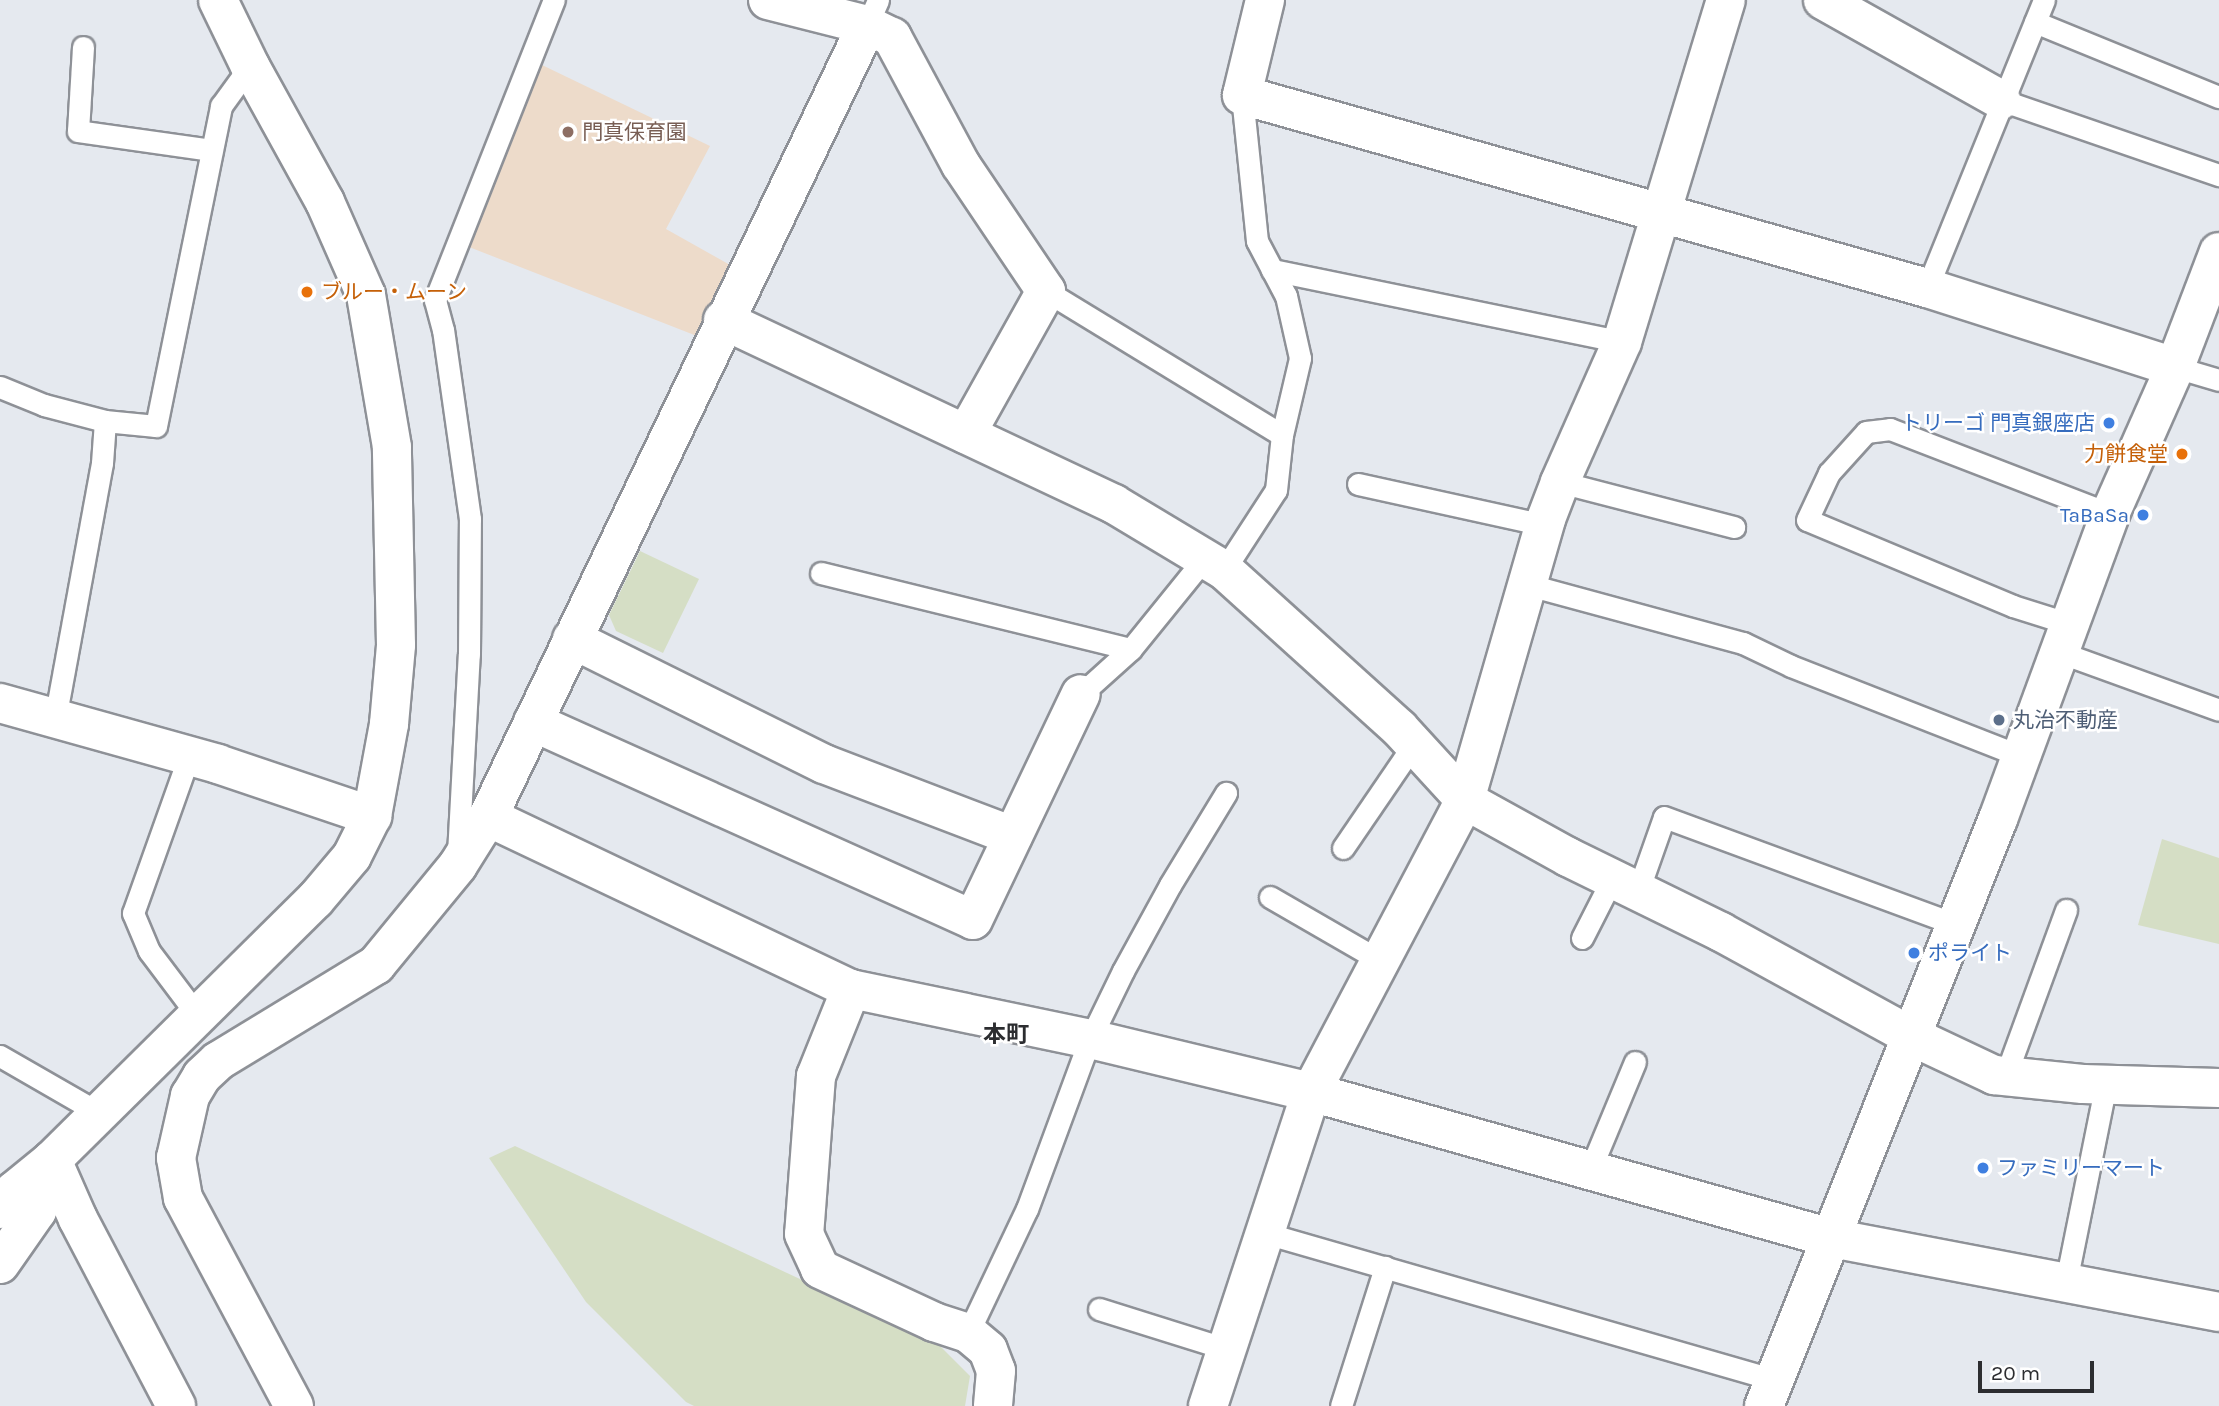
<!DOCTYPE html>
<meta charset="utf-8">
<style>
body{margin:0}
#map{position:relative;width:2219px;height:1406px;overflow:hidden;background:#e5e9ef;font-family:Karla,"Noto Sans JP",sans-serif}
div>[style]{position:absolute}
.education>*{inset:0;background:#eddbca}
.green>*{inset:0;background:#d5dec5}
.roads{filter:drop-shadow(2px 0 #8e9197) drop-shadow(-2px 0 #8e9197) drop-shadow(0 2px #8e9197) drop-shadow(0 -2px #8e9197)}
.lane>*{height:21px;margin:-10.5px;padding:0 10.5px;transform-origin:10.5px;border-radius:10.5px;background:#fff}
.street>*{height:38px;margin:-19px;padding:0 19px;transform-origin:19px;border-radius:19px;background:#fff}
.dots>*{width:19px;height:19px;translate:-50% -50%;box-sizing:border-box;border:4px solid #fff;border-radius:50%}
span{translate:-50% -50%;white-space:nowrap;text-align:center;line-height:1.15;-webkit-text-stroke:5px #fff;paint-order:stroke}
.education-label{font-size:21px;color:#785e54}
.left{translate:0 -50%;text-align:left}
.food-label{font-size:21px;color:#c56008}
.right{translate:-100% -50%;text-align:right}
.shop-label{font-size:21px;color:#366cbe}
.service-label{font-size:21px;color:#4e5e75}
.neighbourhood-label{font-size:23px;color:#2c2d30;font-weight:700}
.scale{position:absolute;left:1978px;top:1361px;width:116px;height:32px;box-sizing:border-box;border:4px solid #2c2d30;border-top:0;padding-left:9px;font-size:21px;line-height:24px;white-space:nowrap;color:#2c2d30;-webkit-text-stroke:5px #fff;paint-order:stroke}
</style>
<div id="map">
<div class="education">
<i style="clip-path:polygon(542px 65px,710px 146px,666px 229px,739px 270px,702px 338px,469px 247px)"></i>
</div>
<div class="green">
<i style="clip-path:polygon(640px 551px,699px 579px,663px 653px,616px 631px,609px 615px)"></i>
<i style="clip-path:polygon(2162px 839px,2219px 858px,2219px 944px,2138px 925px)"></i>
<i style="clip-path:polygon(515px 1146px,937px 1343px,970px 1376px,965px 1406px,694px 1406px,686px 1402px,586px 1302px,489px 1158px)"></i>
</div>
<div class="roads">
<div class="lane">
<i style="left:2035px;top:22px;width:199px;rotate:22.2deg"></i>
<i style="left:867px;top:25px;width:27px;rotate:-66deg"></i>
<i style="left:83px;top:47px;width:84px;rotate:93.4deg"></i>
<i style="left:78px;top:131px;width:135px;rotate:8.1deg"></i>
<i style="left:2001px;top:100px;width:231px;rotate:19deg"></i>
<i style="left:1272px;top:270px;width:357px;rotate:11.6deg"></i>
<i style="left:1927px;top:288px;width:311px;rotate:-67.9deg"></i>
<i style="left:1046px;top:291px;width:276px;rotate:31.4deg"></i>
<i style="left:2175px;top:367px;width:46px;rotate:16.5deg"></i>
<i style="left:0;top:387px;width:48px;rotate:22.2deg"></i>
<i style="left:44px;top:405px;width:63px;rotate:14.7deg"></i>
<i style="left:1560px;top:482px;width:180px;rotate:14.5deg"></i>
<i style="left:1358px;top:484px;width:191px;rotate:12.4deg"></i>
<i style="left:1224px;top:570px;width:95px;rotate:-57deg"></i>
<i style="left:1276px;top:490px;width:55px;rotate:-83.8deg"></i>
<i style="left:1282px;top:435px;width:79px;rotate:-76.8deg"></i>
<i style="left:1300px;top:358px;width:64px;rotate:-102.7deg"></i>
<i style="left:1286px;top:296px;width:62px;rotate:-117.8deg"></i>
<i style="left:1257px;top:241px;width:147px;rotate:-95.9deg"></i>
<i style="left:821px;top:573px;width:319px;rotate:13.8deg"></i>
<i style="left:1529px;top:585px;width:222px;rotate:15.2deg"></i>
<i style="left:1743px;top:643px;width:53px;rotate:25.6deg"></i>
<i style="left:1791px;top:666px;width:247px;rotate:21.4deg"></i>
<i style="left:2070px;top:624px;width:60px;rotate:-162.5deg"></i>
<i style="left:2013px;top:606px;width:223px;rotate:-157.3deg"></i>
<i style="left:1807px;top:520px;width:52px;rotate:-64.9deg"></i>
<i style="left:1829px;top:473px;width:55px;rotate:-47.9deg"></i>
<i style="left:1866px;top:432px;width:24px;rotate:-7deg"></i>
<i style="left:1890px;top:429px;width:236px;rotate:21.1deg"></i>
<i style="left:2059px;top:652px;width:170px;rotate:19.9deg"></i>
<i style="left:1081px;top:694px;width:67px;rotate:-42deg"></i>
<i style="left:1131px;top:649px;width:116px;rotate:-51deg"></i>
<i style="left:55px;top:719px;width:260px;rotate:-79.6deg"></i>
<i style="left:102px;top:463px;width:42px;rotate:-85.9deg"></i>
<i style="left:105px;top:421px;width:51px;rotate:5.6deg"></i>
<i style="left:156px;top:426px;width:327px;rotate:-78.5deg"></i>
<i style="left:221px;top:106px;width:49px;rotate:-54.1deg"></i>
<i style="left:189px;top:756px;width:167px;rotate:109.6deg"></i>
<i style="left:133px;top:913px;width:41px;rotate:67.2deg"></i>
<i style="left:149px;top:951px;width:81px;rotate:53deg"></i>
<i style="left:1343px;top:848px;width:126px;rotate:-55.7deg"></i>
<i style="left:458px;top:854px;width:200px;rotate:-86.9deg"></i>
<i style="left:469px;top:654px;width:135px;rotate:-89.6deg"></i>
<i style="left:470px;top:519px;width:191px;rotate:-98.1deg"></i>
<i style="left:443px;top:330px;width:31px;rotate:-105deg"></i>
<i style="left:435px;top:300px;width:323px;rotate:-68.4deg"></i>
<i style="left:1638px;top:891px;width:78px;rotate:-70.6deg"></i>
<i style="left:1664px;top:817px;width:310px;rotate:20.2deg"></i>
<i style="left:1270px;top:897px;width:126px;rotate:30deg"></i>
<i style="left:1582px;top:938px;width:66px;rotate:-63deg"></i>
<i style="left:0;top:1056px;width:114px;rotate:29.9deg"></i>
<i style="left:2005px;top:1077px;width:178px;rotate:-69.9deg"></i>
<i style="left:1590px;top:1170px;width:117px;rotate:-67.4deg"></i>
<i style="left:1265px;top:1233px;width:531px;rotate:16.08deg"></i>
<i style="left:2066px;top:1282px;width:202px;rotate:-78.6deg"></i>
<i style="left:1099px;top:1309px;width:134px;rotate:17.4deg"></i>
<i style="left:968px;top:1333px;width:137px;rotate:-64.6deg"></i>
<i style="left:1027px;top:1209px;width:181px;rotate:-69.7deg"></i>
<i style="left:1090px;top:1039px;width:76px;rotate:-64.1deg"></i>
<i style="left:1123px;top:971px;width:98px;rotate:-61.3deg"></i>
<i style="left:1170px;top:885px;width:108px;rotate:-58.7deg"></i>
<i style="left:1341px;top:1406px;width:146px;rotate:-72.4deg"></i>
</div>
<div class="street">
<i style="left:768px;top:0;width:102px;rotate:14.2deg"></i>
<i style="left:867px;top:25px;width:28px;rotate:26deg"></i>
<i style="left:892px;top:37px;width:145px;rotate:61.7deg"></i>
<i style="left:961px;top:165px;width:152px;rotate:56deg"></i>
<i style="left:1046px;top:291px;width:164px;rotate:119.2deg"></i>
<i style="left:1265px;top:0;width:98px;rotate:103.6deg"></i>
<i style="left:1242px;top:95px;width:712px;rotate:15.74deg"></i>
<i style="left:1927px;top:288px;width:260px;rotate:17.7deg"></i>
<i style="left:1823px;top:0;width:204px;rotate:29.3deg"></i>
<i style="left:723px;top:320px;width:432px;rotate:25.2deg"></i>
<i style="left:1114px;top:504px;width:128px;rotate:31deg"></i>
<i style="left:1224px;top:570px;width:236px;rotate:42.1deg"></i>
<i style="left:1399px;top:728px;width:98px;rotate:47.5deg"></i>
<i style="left:1465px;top:800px;width:118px;rotate:29deg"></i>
<i style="left:1568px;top:857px;width:170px;rotate:26.1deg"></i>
<i style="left:1721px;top:932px;width:217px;rotate:28.7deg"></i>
<i style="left:1911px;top:1036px;width:92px;rotate:25.2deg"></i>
<i style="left:1994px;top:1075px;width:89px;rotate:5.8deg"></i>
<i style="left:2083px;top:1084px;width:136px;rotate:1.7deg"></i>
<i style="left:572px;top:639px;width:281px;rotate:26.4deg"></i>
<i style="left:824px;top:764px;width:202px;rotate:20.9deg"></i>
<i style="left:0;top:703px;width:226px;rotate:15.6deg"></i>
<i style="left:218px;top:764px;width:163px;rotate:18.7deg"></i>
<i style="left:533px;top:722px;width:482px;rotate:24.2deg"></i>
<i style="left:973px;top:920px;width:250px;rotate:-64.5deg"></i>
<i style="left:488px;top:817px;width:402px;rotate:25.4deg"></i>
<i style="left:851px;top:989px;width:244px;rotate:11.8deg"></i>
<i style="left:1090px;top:1039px;width:227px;rotate:13.5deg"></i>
<i style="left:1311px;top:1092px;width:540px;rotate:15.68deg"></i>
<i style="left:1831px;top:1238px;width:395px;rotate:10.8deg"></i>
<i style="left:851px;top:989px;width:94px;rotate:111.9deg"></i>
<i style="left:816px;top:1076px;width:158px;rotate:94.3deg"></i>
<i style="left:804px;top:1234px;width:38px;rotate:65deg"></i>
<i style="left:820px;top:1269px;width:126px;rotate:24.9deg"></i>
<i style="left:934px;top:1322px;width:36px;rotate:18deg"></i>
<i style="left:968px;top:1333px;width:26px;rotate:40deg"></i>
<i style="left:988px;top:1350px;width:22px;rotate:69deg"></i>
<i style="left:996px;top:1371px;width:35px;rotate:95deg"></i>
<i style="left:52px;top:1160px;width:64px;rotate:66.2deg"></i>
<i style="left:78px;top:1219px;width:211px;rotate:62.3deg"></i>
<i style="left:0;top:1209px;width:23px;rotate:-52deg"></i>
<i style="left:14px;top:1191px;width:49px;rotate:-39.2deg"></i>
<i style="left:52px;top:1160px;width:370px;rotate:-44.7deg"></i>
<i style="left:315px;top:900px;width:57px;rotate:-49.9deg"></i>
<i style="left:352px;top:856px;width:45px;rotate:-63.4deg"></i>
<i style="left:372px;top:816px;width:94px;rotate:-79.5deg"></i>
<i style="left:389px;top:724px;width:79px;rotate:-84.9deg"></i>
<i style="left:396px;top:645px;width:198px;rotate:-91.2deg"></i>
<i style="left:392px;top:447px;width:154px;rotate:-99.7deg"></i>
<i style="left:366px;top:295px;width:102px;rotate:-113.8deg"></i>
<i style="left:325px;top:202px;width:155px;rotate:-118.9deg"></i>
<i style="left:250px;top:66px;width:73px;rotate:-115.9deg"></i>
<i style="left:0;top:1264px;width:65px;rotate:-55.1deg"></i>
<i style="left:37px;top:1211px;width:53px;rotate:-73.6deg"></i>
<i style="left:294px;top:1406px;width:236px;rotate:-118.1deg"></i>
<i style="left:183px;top:1198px;width:41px;rotate:-99.9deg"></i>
<i style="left:176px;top:1158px;width:64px;rotate:-77.3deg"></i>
<i style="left:190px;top:1096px;width:23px;rotate:-59deg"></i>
<i style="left:202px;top:1076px;width:22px;rotate:-43deg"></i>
<i style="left:218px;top:1061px;width:185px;rotate:-31.3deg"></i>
<i style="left:376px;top:965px;width:129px;rotate:-50.6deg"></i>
<i style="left:458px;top:865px;width:57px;rotate:-58deg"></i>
<i style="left:488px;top:817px;width:878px;rotate:-64.43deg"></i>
<i style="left:1208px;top:1406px;width:330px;rotate:-71.8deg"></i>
<i style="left:1311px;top:1092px;width:330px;rotate:-62.2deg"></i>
<i style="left:1465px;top:800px;width:292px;rotate:-73.9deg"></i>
<i style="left:1546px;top:519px;width:40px;rotate:-69deg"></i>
<i style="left:1560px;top:482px;width:153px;rotate:-66.1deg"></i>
<i style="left:1622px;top:342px;width:357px;rotate:-73.1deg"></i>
<i style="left:1764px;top:1406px;width:632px;rotate:-68.27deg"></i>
<i style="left:1998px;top:819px;width:325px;rotate:-69.8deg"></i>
<i style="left:2110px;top:514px;width:161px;rotate:-66.1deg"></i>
<i style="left:2175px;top:367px;width:123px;rotate:-69.1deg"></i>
</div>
</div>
<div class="dots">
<i style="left:568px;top:132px;background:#8d6e63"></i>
<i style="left:307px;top:292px;background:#e8710a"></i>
<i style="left:2109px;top:423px;background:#3f7fe0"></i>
<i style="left:2182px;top:454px;background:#e8710a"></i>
<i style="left:2143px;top:515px;background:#3f7fe0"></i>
<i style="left:1999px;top:720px;background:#5c6f8a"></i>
<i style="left:1914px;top:953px;background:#3f7fe0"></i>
<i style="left:1983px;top:1168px;background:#3f7fe0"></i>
</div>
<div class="education-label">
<span class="left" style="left:582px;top:132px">門真保育園</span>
</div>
<div class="food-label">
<span class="left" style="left:321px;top:292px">ブルー・ムーン</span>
<span class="right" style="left:2168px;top:454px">力餅食堂</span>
</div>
<div class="shop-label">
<span class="right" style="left:2095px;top:423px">トリーゴ 門真銀座店</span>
<span class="right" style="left:2129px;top:515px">TaBaSa</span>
<span class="left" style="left:1928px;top:953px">ポライト</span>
<span class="left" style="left:1997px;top:1168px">ファミリーマート</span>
</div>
<div class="service-label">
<span class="left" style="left:2013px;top:720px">丸治不動産</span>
</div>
<div class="neighbourhood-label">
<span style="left:1006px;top:1035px">本町</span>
</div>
<div class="scale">20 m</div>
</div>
